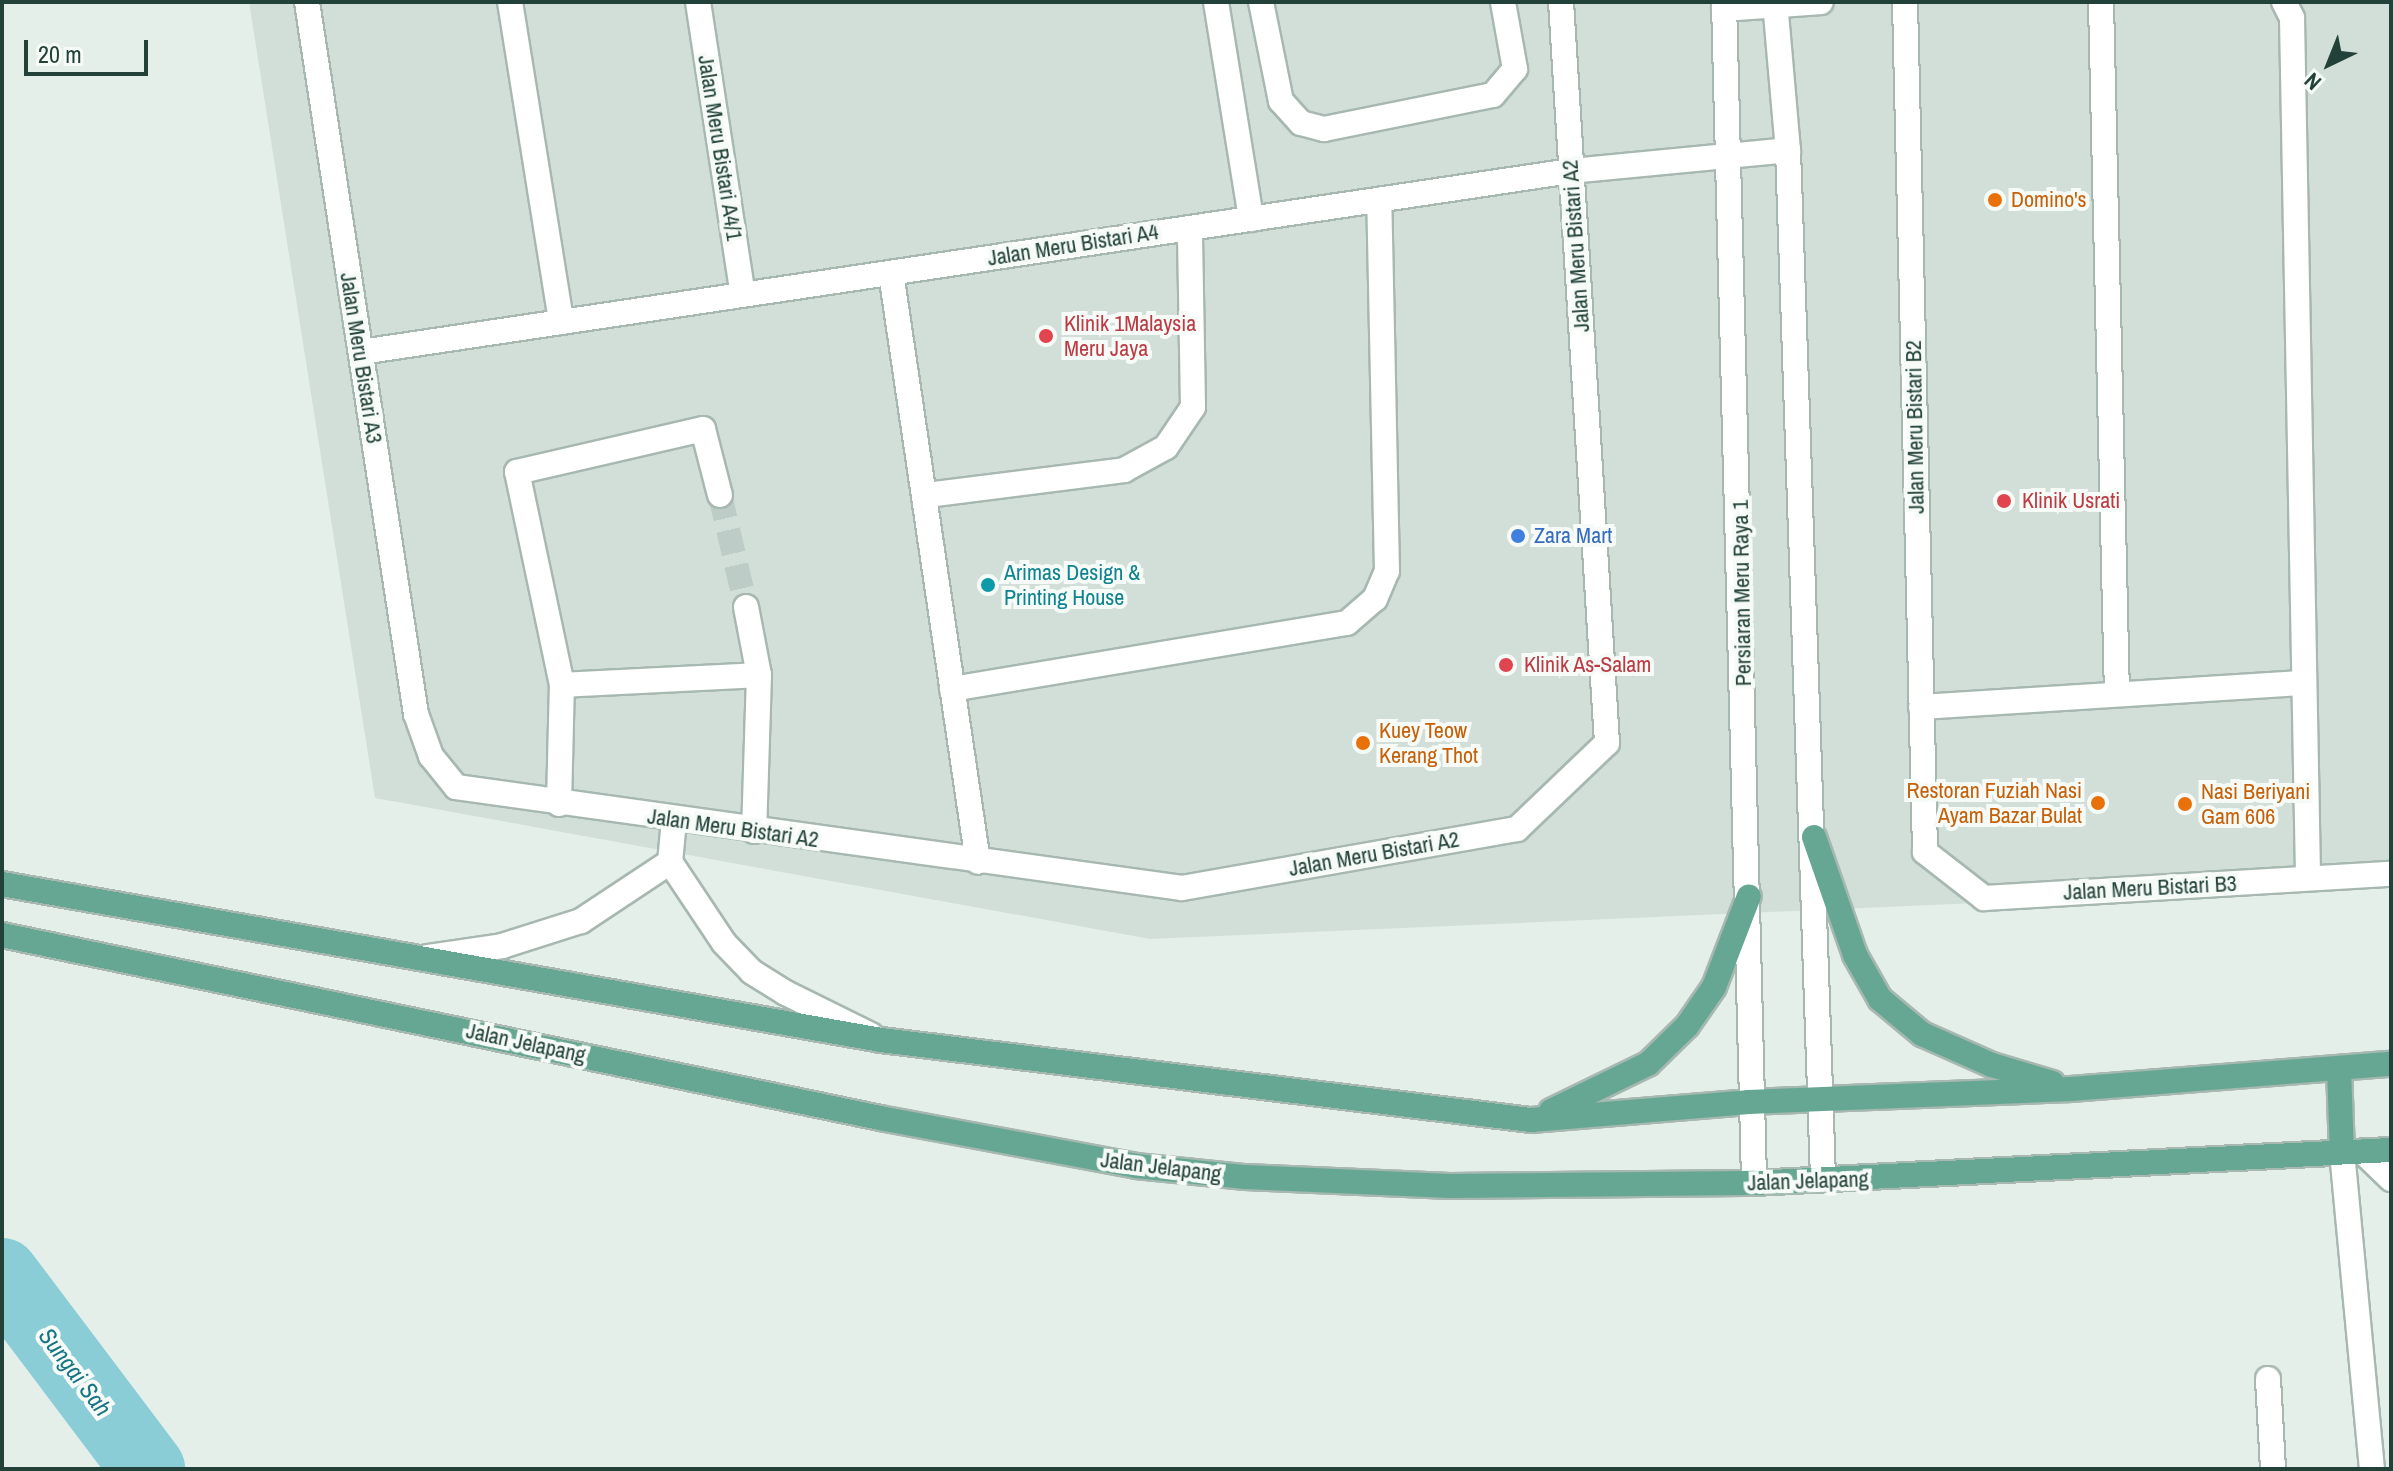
<!DOCTYPE html>
<style>
body{margin:0}
#map{position:relative;width:2393px;height:1471px;overflow:hidden;background:#e5efea;font-family:"Archivo Narrow",sans-serif}
div>[style]{position:absolute}
.built>*{inset:0;background:#d2dfd9}
.river>*{height:74px;margin:-37px;padding:0 37px;transform-origin:37px;border-radius:37px;background:#8acdd7}
.minor-tunnel>*{height:24px;margin-top:-12px;transform-origin:0;background:repeating-linear-gradient(90deg,#beccc7 0 24px,transparent 0 36px)}
.roads{filter:drop-shadow(2px 0 #a7b8b1) drop-shadow(-2px 0 #a7b8b1) drop-shadow(0 2px #a7b8b1) drop-shadow(0 -2px #a7b8b1)}
.minor>*{height:24px;margin:-12px;padding:0 12px;transform-origin:12px;border-radius:12px;background:#fff}
.major>*{height:24px;margin:-12px;padding:0 12px;transform-origin:12px;border-radius:12px;background:#66a794}
.dots>*{width:22px;height:22px;translate:-50% -50%;box-sizing:border-box;border:4px solid #f6fbf8;border-radius:50%}
span{translate:-50% -50%;white-space:nowrap;text-align:center;line-height:1.15;-webkit-text-stroke:8px #f6fbf8;paint-order:stroke}
.street-label{font-size:22px;color:#224239}
.food-label{font-size:22px;color:#c56008}
.left{translate:0 -50%;text-align:left}
.right{translate:-100% -50%;text-align:right}
.health-label{font-size:22px;color:#be3a42}
.shop-label{font-size:22px;color:#366cbe}
.culture-label{font-size:22px;color:#0d838f}
.water-label{font-size:24px;color:#177583;font-style:italic}
.frame{position:absolute;inset:0;border:4px solid #224239;pointer-events:none}
.north{position:absolute;left:2289px;top:24px;width:80px;height:80px;-webkit-text-stroke:6px #f6fbf8;paint-order:stroke;rotate:223deg;font-size:22px;font-weight:700;line-height:32px;text-align:center;color:#224239}
.north::after{content:'';display:block;margin:auto;width:28px;height:36px;background:#224239;clip-path:polygon(50% 0,100% 100%,50% 72%,0 100%)}
.scale{position:absolute;left:24px;top:40px;width:124px;height:36px;box-sizing:border-box;border:4px solid #224239;border-top:0;padding-left:10px;font-size:24px;line-height:28px;white-space:nowrap;color:#224239;-webkit-text-stroke:6px #f6fbf8;paint-order:stroke}
</style>
<div id="map">
<div class="built">
<i style="clip-path:polygon(249px 2px,2391px 2px,2391px 885px,1150px 939px,375px 798px)"></i>
</div>
<div class="river">
<i style="left:2px;top:1275px;width:243px;rotate:53deg"></i>
</div>
<div class="minor-tunnel">
<i style="left:720px;top:495px;width:115px;rotate:76.9deg"></i>
</div>
<div class="roads">
<div class="minor">
<i style="left:307px;top:2px;width:720px;rotate:81.3deg"></i>
<i style="left:416px;top:714px;width:45px;rotate:70.3deg"></i>
<i style="left:431px;top:756px;width:40px;rotate:51deg"></i>
<i style="left:456px;top:787px;width:733px;rotate:7.92deg"></i>
<i style="left:1182px;top:888px;width:340px;rotate:-10deg"></i>
<i style="left:1517px;top:829px;width:124px;rotate:-43.7deg"></i>
<i style="left:1607px;top:743px;width:742px;rotate:-93.55deg"></i>
<i style="left:510px;top:2px;width:324px;rotate:80.9deg"></i>
<i style="left:698px;top:2px;width:296px;rotate:81.3deg"></i>
<i style="left:1216px;top:2px;width:220px;rotate:80.8deg"></i>
<i style="left:1261px;top:2px;width:101px;rotate:78.6deg"></i>
<i style="left:1281px;top:101px;width:30px;rotate:48deg"></i>
<i style="left:1301px;top:123px;width:24px;rotate:15deg"></i>
<i style="left:1324px;top:129px;width:172px;rotate:-11.4deg"></i>
<i style="left:1493px;top:95px;width:34px;rotate:-50deg"></i>
<i style="left:1515px;top:69px;width:68px;rotate:-100.2deg"></i>
<i style="left:1724px;top:2px;width:1181px;rotate:88.54deg"></i>
<i style="left:1775px;top:2px;width:149px;rotate:85deg"></i>
<i style="left:1788px;top:150px;width:1030px;rotate:88.05deg"></i>
<i style="left:1905px;top:2px;width:850px;rotate:88.65deg"></i>
<i style="left:1925px;top:852px;width:75px;rotate:37.9deg"></i>
<i style="left:1984px;top:898px;width:408px;rotate:-3.4deg"></i>
<i style="left:2101px;top:2px;width:692px;rotate:88.68deg"></i>
<i style="left:2284px;top:2px;width:18px;rotate:63deg"></i>
<i style="left:2292px;top:18px;width:860px;rotate:88.93deg"></i>
<i style="left:1724px;top:9px;width:97px;rotate:-4.1deg"></i>
<i style="left:891px;top:273px;width:595px;rotate:81.6deg"></i>
<i style="left:361px;top:352px;width:1223px;rotate:-8.51deg"></i>
<i style="left:1571px;top:171px;width:218px;rotate:-5.5deg"></i>
<i style="left:927px;top:495px;width:199px;rotate:-7.2deg"></i>
<i style="left:1124px;top:470px;width:48px;rotate:-28.7deg"></i>
<i style="left:1166px;top:447px;width:48px;rotate:-56deg"></i>
<i style="left:1193px;top:407px;width:179px;rotate:-91deg"></i>
<i style="left:746px;top:607px;width:69px;rotate:79.2deg"></i>
<i style="left:759px;top:675px;width:156px;rotate:91.8deg"></i>
<i style="left:562px;top:685px;width:197px;rotate:-2.9deg"></i>
<i style="left:952px;top:689px;width:400px;rotate:-9.5deg"></i>
<i style="left:1347px;top:623px;width:37px;rotate:-41deg"></i>
<i style="left:1375px;top:599px;width:30px;rotate:-67deg"></i>
<i style="left:1387px;top:571px;width:371px;rotate:-91.2deg"></i>
<i style="left:1921px;top:707px;width:381px;rotate:-3.6deg"></i>
<i style="left:559px;top:804px;width:119px;rotate:-88.6deg"></i>
<i style="left:562px;top:685px;width:218px;rotate:-101.9deg"></i>
<i style="left:517px;top:472px;width:191px;rotate:-13deg"></i>
<i style="left:703px;top:429px;width:68px;rotate:75.6deg"></i>
<i style="left:674px;top:820px;width:42px;rotate:95.4deg"></i>
<i style="left:670px;top:862px;width:97px;rotate:56.3deg"></i>
<i style="left:724px;top:943px;width:40px;rotate:46deg"></i>
<i style="left:752px;top:972px;width:40px;rotate:32deg"></i>
<i style="left:786px;top:993px;width:95px;rotate:26.3deg"></i>
<i style="left:427px;top:957px;width:76px;rotate:-8.3deg"></i>
<i style="left:502px;top:946px;width:83px;rotate:-17.6deg"></i>
<i style="left:581px;top:921px;width:107px;rotate:-33.5deg"></i>
<i style="left:2342px;top:1152px;width:318px;rotate:84.6deg"></i>
<i style="left:2363px;top:1152px;width:39px;rotate:44deg"></i>
<i style="left:2268px;top:1379px;width:90px;rotate:86.8deg"></i>
</div>
<div class="major">
<i style="left:1814px;top:837px;width:125px;rotate:70.8deg"></i>
<i style="left:1855px;top:955px;width:51px;rotate:60.4deg"></i>
<i style="left:1880px;top:999px;width:55px;rotate:39.8deg"></i>
<i style="left:1922px;top:1034px;width:77px;rotate:23.9deg"></i>
<i style="left:1992px;top:1065px;width:63px;rotate:16.7deg"></i>
<i style="left:2px;top:884px;width:893px;rotate:10.06deg"></i>
<i style="left:881px;top:1040px;width:655px;rotate:7.02deg"></i>
<i style="left:1531px;top:1120px;width:218px;rotate:-4.7deg"></i>
<i style="left:1748px;top:1102px;width:322px;rotate:-2.3deg"></i>
<i style="left:2070px;top:1089px;width:322px;rotate:-4.5deg"></i>
<i style="left:2px;top:935px;width:897px;rotate:11.77deg"></i>
<i style="left:880px;top:1118px;width:260px;rotate:10.6deg"></i>
<i style="left:1136px;top:1166px;width:110px;rotate:5.8deg"></i>
<i style="left:1245px;top:1177px;width:205px;rotate:2.5deg"></i>
<i style="left:1450px;top:1186px;width:304px;rotate:-0.6deg"></i>
<i style="left:1754px;top:1183px;width:638px;rotate:-2.97deg"></i>
<i style="left:2339px;top:1068px;width:84px;rotate:88deg"></i>
<i style="left:1551px;top:1111px;width:108px;rotate:-25.9deg"></i>
<i style="left:1648px;top:1064px;width:54px;rotate:-44.3deg"></i>
<i style="left:1687px;top:1026px;width:47px;rotate:-55.3deg"></i>
<i style="left:1714px;top:987px;width:97px;rotate:-69deg"></i>
</div>
</div>
<div class="dots">
<i style="left:1995px;top:200px;background:#e8710a"></i>
<i style="left:1046px;top:336px;background:#e0444e"></i>
<i style="left:2004px;top:501px;background:#e0444e"></i>
<i style="left:1518px;top:536px;background:#3f7fe0"></i>
<i style="left:988px;top:585px;background:#0f9aa8"></i>
<i style="left:1506px;top:665px;background:#e0444e"></i>
<i style="left:1363px;top:743px;background:#e8710a"></i>
<i style="left:2098px;top:803px;background:#e8710a"></i>
<i style="left:2185px;top:804px;background:#e8710a"></i>
</div>
<div class="street-label">
<span style="left:720px;top:148px;rotate:81deg">Jalan Meru Bistari A4/1</span>
<span style="left:1073px;top:245px;rotate:-9deg">Jalan Meru Bistari A4</span>
<span style="left:1576px;top:246px;rotate:-94deg">Jalan Meru Bistari A2</span>
<span style="left:361px;top:358px;rotate:81deg">Jalan Meru Bistari A3</span>
<span style="left:1915px;top:427px;rotate:-91deg">Jalan Meru Bistari B2</span>
<span style="left:1742px;top:593px;rotate:-91deg">Persiaran Meru Raya 1</span>
<span style="left:733px;top:828px;rotate:8deg">Jalan Meru Bistari A2</span>
<span style="left:1374px;top:854px;rotate:-10deg">Jalan Meru Bistari A2</span>
<span style="left:2150px;top:888px;rotate:-3deg">Jalan Meru Bistari B3</span>
<span style="left:526px;top:1043px;rotate:12deg">Jalan Jelapang</span>
<span style="left:1161px;top:1167px;rotate:7deg">Jalan Jelapang</span>
<span style="left:1808px;top:1181px;rotate:-2deg">Jalan Jelapang</span>
</div>
<div class="food-label">
<span class="left" style="left:2011px;top:200px">Domino's</span>
<span class="left" style="left:1379px;top:743px">Kuey Teow<br>Kerang Thot</span>
<span class="right" style="left:2082px;top:803px">Restoran Fuziah Nasi<br>Ayam Bazar Bulat</span>
<span class="left" style="left:2201px;top:804px">Nasi Beriyani<br>Gam 606</span>
</div>
<div class="health-label">
<span class="left" style="left:1064px;top:336px">Klinik 1Malaysia<br>Meru Jaya</span>
<span class="left" style="left:2022px;top:501px">Klinik Usrati</span>
<span class="left" style="left:1524px;top:665px">Klinik As-Salam</span>
</div>
<div class="shop-label">
<span class="left" style="left:1534px;top:536px">Zara Mart</span>
</div>
<div class="culture-label">
<span class="left" style="left:1004px;top:585px">Arimas Design &amp;<br>Printing House</span>
</div>
<div class="water-label">
<span style="left:75px;top:1372px;rotate:53deg">Sungai Sah</span>
</div>
<div class="frame"></div>
<div class="north">N</div>
<div class="scale">20 m</div>
</div>
